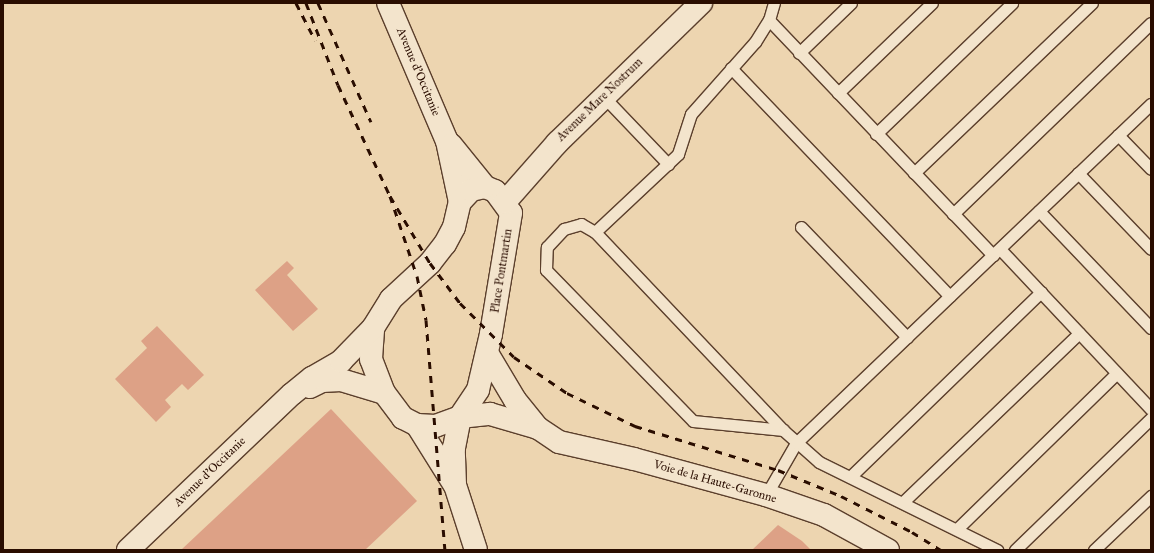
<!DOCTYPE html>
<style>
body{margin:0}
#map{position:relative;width:1154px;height:553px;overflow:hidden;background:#edd5b0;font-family:"IM FELL Great Primer",serif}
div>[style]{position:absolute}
.building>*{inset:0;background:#dda186}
.roads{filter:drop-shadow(1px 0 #5b3f2c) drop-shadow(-1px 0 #5b3f2c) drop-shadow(0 1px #5b3f2c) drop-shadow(0 -1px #5b3f2c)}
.service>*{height:11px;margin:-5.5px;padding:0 5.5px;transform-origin:5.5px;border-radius:5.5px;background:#f3e4cc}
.minor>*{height:22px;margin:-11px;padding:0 11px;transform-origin:11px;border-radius:11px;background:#f3e4cc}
.rail>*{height:3px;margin-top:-1.5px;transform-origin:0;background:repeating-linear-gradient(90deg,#2a0d00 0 7px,transparent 0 14px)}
span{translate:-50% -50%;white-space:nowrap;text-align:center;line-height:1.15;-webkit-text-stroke:3px #f3e4cc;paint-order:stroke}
.street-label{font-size:12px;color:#2a0d00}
.frame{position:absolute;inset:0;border:4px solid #2a0d00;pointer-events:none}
</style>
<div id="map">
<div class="building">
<i style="clip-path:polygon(287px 261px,294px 268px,287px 275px,318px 309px,293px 331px,255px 290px)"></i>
<i style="clip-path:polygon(157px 326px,204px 375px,188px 390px,182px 384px,165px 400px,171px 407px,156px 422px,115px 379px,147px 348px,141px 341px)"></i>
<i style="clip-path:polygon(331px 409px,417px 501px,365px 550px,181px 550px)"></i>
<i style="clip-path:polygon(778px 525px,802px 541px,811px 550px,752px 550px)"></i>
</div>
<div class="roads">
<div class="service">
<i style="left:769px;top:20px;width:18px;rotate:-74deg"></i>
<i style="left:799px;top:53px;width:72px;rotate:-43.9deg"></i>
<i style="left:731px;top:68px;width:316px;rotate:46.2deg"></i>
<i style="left:838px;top:93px;width:130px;rotate:-43.8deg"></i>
<i style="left:604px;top:97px;width:93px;rotate:46.3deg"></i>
<i style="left:876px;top:134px;width:189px;rotate:-43.9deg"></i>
<i style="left:1118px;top:135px;width:47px;rotate:45.9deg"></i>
<i style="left:914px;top:173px;width:246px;rotate:-43.7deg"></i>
<i style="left:1078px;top:173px;width:105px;rotate:46.2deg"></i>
<i style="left:1039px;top:211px;width:162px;rotate:46.3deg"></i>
<i style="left:953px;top:214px;width:275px;rotate:-44deg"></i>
<i style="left:801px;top:227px;width:153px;rotate:46.1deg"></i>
<i style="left:595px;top:232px;width:114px;rotate:-43.2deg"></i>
<i style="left:678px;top:154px;width:42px;rotate:-72deg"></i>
<i style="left:691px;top:114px;width:96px;rotate:-48.4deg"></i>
<i style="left:755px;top:42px;width:26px;rotate:-58deg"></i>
<i style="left:769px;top:20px;width:325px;rotate:46.4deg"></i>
<i style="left:1000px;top:249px;width:220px;rotate:46.7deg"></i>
<i style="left:783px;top:430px;width:90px;rotate:-174.3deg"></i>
<i style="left:693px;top:421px;width:211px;rotate:-134.2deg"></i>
<i style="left:546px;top:270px;width:23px;rotate:-88deg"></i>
<i style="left:547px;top:247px;width:25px;rotate:-47deg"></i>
<i style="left:564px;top:229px;width:18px;rotate:-16deg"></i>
<i style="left:581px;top:224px;width:16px;rotate:30deg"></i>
<i style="left:595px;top:232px;width:273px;rotate:46.5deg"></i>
<i style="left:783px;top:430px;width:48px;rotate:41.6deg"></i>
<i style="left:819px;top:462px;width:199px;rotate:26.3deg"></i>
<i style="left:850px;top:477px;width:266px;rotate:-44.1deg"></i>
<i style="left:766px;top:495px;width:60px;rotate:-60deg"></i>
<i style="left:796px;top:443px;width:491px;rotate:-43.7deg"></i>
<i style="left:903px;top:502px;width:244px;rotate:-43.8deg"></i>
<i style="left:957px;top:529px;width:223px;rotate:-44.3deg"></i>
<i style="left:1015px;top:550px;width:190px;rotate:-44.1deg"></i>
<i style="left:1094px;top:550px;width:79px;rotate:-43.5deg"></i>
</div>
<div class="minor">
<i style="left:388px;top:3px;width:150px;rotate:66.9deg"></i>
<i style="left:447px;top:141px;width:62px;rotate:78deg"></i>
<i style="left:451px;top:145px;width:54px;rotate:51deg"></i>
<i style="left:485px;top:187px;width:11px;rotate:22deg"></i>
<i style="left:495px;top:191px;width:27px;rotate:54deg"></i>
<i style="left:511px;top:213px;width:123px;rotate:99.4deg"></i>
<i style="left:491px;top:334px;width:57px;rotate:103.1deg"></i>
<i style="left:478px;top:390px;width:32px;rotate:124deg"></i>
<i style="left:460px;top:417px;width:27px;rotate:160deg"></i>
<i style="left:435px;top:426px;width:18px;rotate:-177deg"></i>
<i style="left:417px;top:425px;width:16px;rotate:-153deg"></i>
<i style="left:403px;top:418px;width:31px;rotate:-127deg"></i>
<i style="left:384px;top:393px;width:36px;rotate:-111deg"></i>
<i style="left:371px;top:359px;width:31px;rotate:-86deg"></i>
<i style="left:373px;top:328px;width:34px;rotate:-58deg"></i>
<i style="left:391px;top:299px;width:53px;rotate:-42.7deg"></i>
<i style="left:430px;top:263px;width:24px;rotate:-52deg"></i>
<i style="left:445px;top:244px;width:19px;rotate:-62deg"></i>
<i style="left:454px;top:227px;width:26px;rotate:-77deg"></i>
<i style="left:460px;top:202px;width:16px;rotate:-47deg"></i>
<i style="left:471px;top:190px;width:14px;rotate:-12deg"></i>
<i style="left:505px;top:202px;width:79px;rotate:-48.6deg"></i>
<i style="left:557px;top:143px;width:201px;rotate:-44.2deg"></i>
<i style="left:487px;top:353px;width:55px;rotate:59.2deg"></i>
<i style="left:515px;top:400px;width:36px;rotate:51deg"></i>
<i style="left:310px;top:387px;width:13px;rotate:-27deg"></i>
<i style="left:322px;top:381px;width:19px;rotate:-3deg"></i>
<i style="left:341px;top:380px;width:45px;rotate:16.8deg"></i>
<i style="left:417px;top:425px;width:70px;rotate:57.9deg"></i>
<i style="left:128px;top:550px;width:226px;rotate:-43.6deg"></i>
<i style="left:292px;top:394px;width:26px;rotate:-39deg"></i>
<i style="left:312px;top:378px;width:34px;rotate:-30deg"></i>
<i style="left:341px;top:361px;width:46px;rotate:-45.9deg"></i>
<i style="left:476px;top:550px;width:68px;rotate:-107.9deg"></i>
<i style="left:455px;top:485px;width:37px;rotate:-92deg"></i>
<i style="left:454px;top:448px;width:32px;rotate:-79deg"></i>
<i style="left:460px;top:417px;width:30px;rotate:-6deg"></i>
<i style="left:490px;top:414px;width:50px;rotate:16.3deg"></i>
<i style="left:538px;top:428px;width:25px;rotate:34deg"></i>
<i style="left:559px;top:442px;width:77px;rotate:12.8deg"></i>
<i style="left:634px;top:459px;width:137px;rotate:15.3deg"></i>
<i style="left:766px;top:495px;width:61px;rotate:19deg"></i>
<i style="left:824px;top:515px;width:73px;rotate:28.7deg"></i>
</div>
</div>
<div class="rail">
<i style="left:296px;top:3px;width:42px;rotate:62.8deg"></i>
<i style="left:306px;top:3px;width:88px;rotate:68.7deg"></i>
<i style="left:338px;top:85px;width:123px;rotate:64.9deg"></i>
<i style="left:390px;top:196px;width:84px;rotate:71.4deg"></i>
<i style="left:417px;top:276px;width:45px;rotate:78.4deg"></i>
<i style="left:426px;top:320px;width:231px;rotate:85.3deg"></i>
<i style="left:318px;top:3px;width:130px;rotate:66deg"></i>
<i style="left:390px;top:196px;width:78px;rotate:59.2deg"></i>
<i style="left:430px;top:263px;width:50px;rotate:53.1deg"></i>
<i style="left:460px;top:303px;width:76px;rotate:45deg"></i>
<i style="left:514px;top:357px;width:64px;rotate:34.2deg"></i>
<i style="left:567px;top:393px;width:76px;rotate:25.9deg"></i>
<i style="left:635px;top:426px;width:150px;rotate:17.1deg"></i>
<i style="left:778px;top:470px;width:68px;rotate:22.4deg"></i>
<i style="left:841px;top:496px;width:80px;rotate:26.9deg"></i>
<i style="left:912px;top:532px;width:34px;rotate:32deg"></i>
</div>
<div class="street-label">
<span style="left:418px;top:72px;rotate:67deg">Avenue d'Occitanie</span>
<span style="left:600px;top:100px;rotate:-44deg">Avenue Mare Nostrum</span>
<span style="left:502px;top:271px;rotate:-81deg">Place Pontmartin</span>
<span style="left:210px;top:472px;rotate:-44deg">Avenue d'Occitanie</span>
<span style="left:715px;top:482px;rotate:16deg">Voie de la Haute-Garonne</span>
</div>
<div class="frame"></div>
</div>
